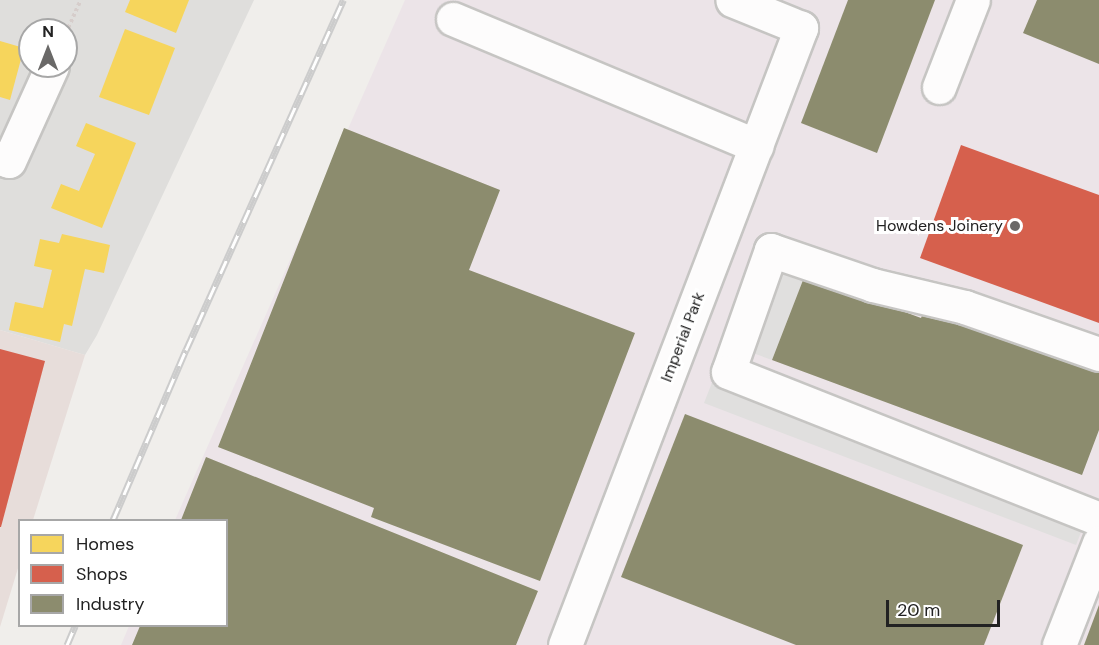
<!DOCTYPE html>
<style>
body{margin:0}
#map{position:relative;width:1099px;height:645px;overflow:hidden;background:#f0eeeb;font-family:"DM Sans",sans-serif}
div>[style]{position:absolute}
.residential>*{inset:0;background:#dfdedc}
.commercial>*{inset:0;background:#e7ddda}
.industrial>*{inset:0;background:#ece4e8}
.parking>*{inset:0;background:#e0dfde}
.homes>*{inset:0;background:#f6d55c}
.shops>*{inset:0;background:#d6604d}
.industry>*{inset:0;background:#8c8c6e}
.path>*{height:4px;margin-top:-2px;transform-origin:0;background:repeating-linear-gradient(90deg,#d6cdcb 0 3px,transparent 0 6px)}
.roads{filter:drop-shadow(2px 0 #c6c5c3) drop-shadow(-2px 0 #c6c5c3) drop-shadow(0 2px #c6c5c3) drop-shadow(0 -2px #c6c5c3)}
.minor>*{height:33px;margin:-16.5px;padding:0 16.5px;transform-origin:16.5px;border-radius:16.5px;background:#fdfcfc}
.rail>*{height:7px;margin-top:-3.5px;transform-origin:0;background:repeating-linear-gradient(90deg,#fff 0 14px,#ccc 0 28px);box-sizing:border-box;border-block:2px solid #ccc}
.dots>*{width:16px;height:16px;translate:-50% -50%;box-sizing:border-box;border:3px solid #fff;border-radius:50%}
span{translate:-50% -50%;white-space:nowrap;text-align:center;line-height:1.15;-webkit-text-stroke:6px #fff;paint-order:stroke}
.poi-label{font-size:16px;color:#222}
.right{translate:-100% -50%;text-align:right}
.street-label{font-size:16px;color:#222}
.legend{position:absolute;left:18px;top:519px;width:210px;height:108px;box-sizing:border-box;background:#fff;border:2px solid #a7a7a7;margin:0;padding:8px 10px;list-style:none;font-size:18px;color:#222}
.legend li{display:flex;align-items:center;gap:12px;height:30px}
.legend b{width:30px;border:2px solid #a7a7a7}
.north{position:absolute;left:18px;top:18px;width:60px;height:60px;box-sizing:border-box;background:#fff;border:2px solid #a7a7a7;border-radius:50%;rotate:0deg;font-size:16px;font-weight:700;line-height:24px;text-align:center;color:#222}
.north::after{content:'';display:block;margin:auto;width:21px;height:27px;background:#6a6968;clip-path:polygon(50% 0,100% 100%,50% 72%,0 100%)}
.scale{position:absolute;left:886px;top:600px;width:114px;height:27px;box-sizing:border-box;border:3px solid #222;border-top:0;padding-left:8px;font-size:18px;line-height:21px;white-space:nowrap;color:#222;-webkit-text-stroke:4px #fff;paint-order:stroke}
</style>
<div id="map">
<div class="residential">
<i style="clip-path:polygon(evenodd,0 0,254px 0,97px 335px,85px 355px,0 330px,0 0,30px 30px,66px 30px,66px 66px,30px 66px,30px 30px)"></i>
</div>
<div class="commercial">
<i style="clip-path:polygon(0 330px,85px 355px,33px 520px,20px 520px,19px 565px,0 627px)"></i>
</div>
<div class="industrial">
<i style="clip-path:polygon(405px 0,1099px 0,1099px 645px,121px 645px,129px 626px,226px 626px,226px 520px,175px 520px)"></i>
</div>
<div class="parking">
<i style="clip-path:polygon(779px 265px,805px 275px,772px 360px,747px 351px)"></i>
<i style="clip-path:polygon(715px 375px,1087px 517px,1076px 545px,704px 403px)"></i>
</div>
<div class="homes">
<i style="clip-path:polygon(130px 0,189px 0,176px 33px,125px 12px)"></i>
<i style="clip-path:polygon(125px 29px,175px 48px,149px 115px,99px 97px)"></i>
<i style="clip-path:polygon(0 41px,24px 48px,10px 100px,0 97px)"></i>
<i style="clip-path:polygon(86px 123px,136px 143px,102px 228px,51px 208px,61px 184px,79px 191px,95px 154px,76px 146px)"></i>
<i style="clip-path:polygon(62px 234px,110px 245px,104px 273px,85px 269px,72px 326px,64px 324px,60px 342px,9px 330px,15px 302px,43px 308px,52px 270px,34px 266px,40px 239px,59px 243px)"></i>
</div>
<div class="shops">
<i style="clip-path:polygon(961px 145px,1099px 195px,1099px 323px,920px 258px)"></i>
<i style="clip-path:polygon(0 349px,45px 361px,1px 527px,0 527px)"></i>
</div>
<div class="industry">
<i style="clip-path:polygon(848px 0,935px 0,877px 153px,801px 123px)"></i>
<i style="clip-path:polygon(1037px 0,1099px 0,1099px 64px,1023px 33px)"></i>
<i style="clip-path:polygon(344px 128px,500px 190px,469px 270px,635px 333px,540px 581px,371px 517px,374px 508px,218px 447px)"></i>
<i style="clip-path:polygon(805px 275px,921px 318px,927px 304px,1099px 368px,1099px 430px,1082px 475px,772px 360px)"></i>
<i style="clip-path:polygon(685px 414px,1023px 545px,984px 645px,796px 645px,621px 577px)"></i>
<i style="clip-path:polygon(206px 457px,538px 591px,516px 645px,132px 645px,140px 626px,226px 626px,226px 520px,181px 520px)"></i>
<i style="clip-path:polygon(1099px 605px,1099px 645px,1084px 645px)"></i>
</div>
<div class="path">
<i style="left:66px;top:33px;width:36px;rotate:-66deg"></i>
</div>
<div class="roads">
<div class="minor">
<i style="left:453px;top:19px;width:329px;rotate:22.7deg"></i>
<i style="left:939px;top:87px;width:93px;rotate:-68.7deg"></i>
<i style="left:0;top:158px;width:9px;rotate:18deg"></i>
<i style="left:9px;top:161px;width:104px;rotate:-65.6deg"></i>
<i style="left:1099px;top:354px;width:142px;rotate:-160.7deg"></i>
<i style="left:965px;top:307px;width:95px;rotate:-166.6deg"></i>
<i style="left:873px;top:285px;width:108px;rotate:-161.1deg"></i>
<i style="left:771px;top:250px;width:129px;rotate:109.4deg"></i>
<i style="left:728px;top:372px;width:399px;rotate:21.6deg"></i>
<i style="left:565px;top:645px;width:661px;rotate:-69.07deg"></i>
<i style="left:801px;top:28px;width:74px;rotate:-157.9deg"></i>
<i style="left:1059px;top:645px;width:110px;rotate:-68.6deg"></i>
</div>
</div>
<div class="rail">
<i style="left:113px;top:520px;width:185px;rotate:-66.8deg"></i>
<i style="left:186px;top:350px;width:384px;rotate:-65.8deg"></i>
<i style="left:67px;top:645px;width:21px;rotate:-67deg"></i>
</div>
<div class="dots">
<i style="left:1015px;top:226px;background:#6a6968"></i>
</div>
<div class="poi-label">
<span class="right" style="left:1003px;top:226px">Howdens Joinery</span>
</div>
<div class="street-label">
<span style="left:683px;top:337px;rotate:-69deg">Imperial Park</span>
</div>
<ul class="legend">
<li><b style="height:16px;background:#f6d55c"></b>Homes</li>
<li><b style="height:16px;background:#d6604d"></b>Shops</li>
<li><b style="height:16px;background:#8c8c6e"></b>Industry</li>
</ul>
<div class="north">N</div>
<div class="scale">20 m</div>
</div>
